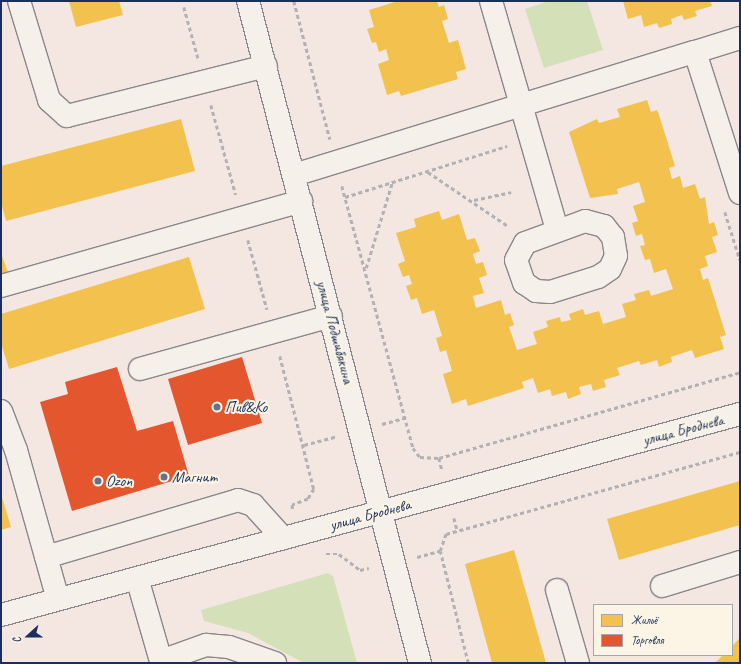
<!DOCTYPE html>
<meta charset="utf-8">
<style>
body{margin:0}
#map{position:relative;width:741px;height:664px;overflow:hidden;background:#f4e7e1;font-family:Caveat,sans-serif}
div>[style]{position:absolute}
.green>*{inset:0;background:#d3e0b8}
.homes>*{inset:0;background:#f2c14e}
.shops>*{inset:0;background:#e4572e}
.path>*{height:2.5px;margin-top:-1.25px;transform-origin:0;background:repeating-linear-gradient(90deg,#b2b1b3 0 4px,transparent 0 7px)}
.roads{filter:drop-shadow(1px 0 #89878d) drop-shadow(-1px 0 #89878d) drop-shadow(0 1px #89878d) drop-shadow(0 -1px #89878d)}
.minor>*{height:22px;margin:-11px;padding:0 11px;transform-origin:11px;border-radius:11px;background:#f5f0ea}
.major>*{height:22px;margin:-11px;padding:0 11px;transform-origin:11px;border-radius:11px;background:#f5f0ea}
.dots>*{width:11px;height:11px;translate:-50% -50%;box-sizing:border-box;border:2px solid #fcf5e5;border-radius:50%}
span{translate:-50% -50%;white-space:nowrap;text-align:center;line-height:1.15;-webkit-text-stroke:4px #fcf5e5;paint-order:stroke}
.street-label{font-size:16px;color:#1b2f5e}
.poi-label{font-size:16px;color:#1b2f5e}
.left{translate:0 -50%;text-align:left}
.frame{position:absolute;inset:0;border:2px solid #1b2f5e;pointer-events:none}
.legend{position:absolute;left:593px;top:604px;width:140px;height:52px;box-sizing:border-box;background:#fcf5e5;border:1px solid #a2a6af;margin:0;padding:5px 7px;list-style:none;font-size:12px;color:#1b2f5e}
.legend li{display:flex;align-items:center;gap:8px;height:20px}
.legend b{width:20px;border:1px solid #a2a6af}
.north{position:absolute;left:8px;top:616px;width:40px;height:40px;-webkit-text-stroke:3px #fcf5e5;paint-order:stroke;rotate:249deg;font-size:11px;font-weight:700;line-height:16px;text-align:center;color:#1b2f5e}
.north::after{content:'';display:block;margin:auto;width:14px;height:18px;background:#1b2f5e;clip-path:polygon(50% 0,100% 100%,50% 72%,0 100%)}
</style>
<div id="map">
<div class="green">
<i style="clip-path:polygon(549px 1px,587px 1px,603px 50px,544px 68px,525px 9px)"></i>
<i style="clip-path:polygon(328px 573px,333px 576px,357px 663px,304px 663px,248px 633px,204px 621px,201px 610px)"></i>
</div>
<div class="homes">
<i style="clip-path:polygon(69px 1px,119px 1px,123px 15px,76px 27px)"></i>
<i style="clip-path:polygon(398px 1px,437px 1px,439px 7px,444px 5px,448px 19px,442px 21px,449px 43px,458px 40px,466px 69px,456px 72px,458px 79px,401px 96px,399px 91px,387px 95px,378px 64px,389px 60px,386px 49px,379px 52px,376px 42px,372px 43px,367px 29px,374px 27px,369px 10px)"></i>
<i style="clip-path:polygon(623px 1px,710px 1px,712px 6px,695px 11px,697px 16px,684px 20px,682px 15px,671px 19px,672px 24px,659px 28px,657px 23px,644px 27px,641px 15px,628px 19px)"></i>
<i style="clip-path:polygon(647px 100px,651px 112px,657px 110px,659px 115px,675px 166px,669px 168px,672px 179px,680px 176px,683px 188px,695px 184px,700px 199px,705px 197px,709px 224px,714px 222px,718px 235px,712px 237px,717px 252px,705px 256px,708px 266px,700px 269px,703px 280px,708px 278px,726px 335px,720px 337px,724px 349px,695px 358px,692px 350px,671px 357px,672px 362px,659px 367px,657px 360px,641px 365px,639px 361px,617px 368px,620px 375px,604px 380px,606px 387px,593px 391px,591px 384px,579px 387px,581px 394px,568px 399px,566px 392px,552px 396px,550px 389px,538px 393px,533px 378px,522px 382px,524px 388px,468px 406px,466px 399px,452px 404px,443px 374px,452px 371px,446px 350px,440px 352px,436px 338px,442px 336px,434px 310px,422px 314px,417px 298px,411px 300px,406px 286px,412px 284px,409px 275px,403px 277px,398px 264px,405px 261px,396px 233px,416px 227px,414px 219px,439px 211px,442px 220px,459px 214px,467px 240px,475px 238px,480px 251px,473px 254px,476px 264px,483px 262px,487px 275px,479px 278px,484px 293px,473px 296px,476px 308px,501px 300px,505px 315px,510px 313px,514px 325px,509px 327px,517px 350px,537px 344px,533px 332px,548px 327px,546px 321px,560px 317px,561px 322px,571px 320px,569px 314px,583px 309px,585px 315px,599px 311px,603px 324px,626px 317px,622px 304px,636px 300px,634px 294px,649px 290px,651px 296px,673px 289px,666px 269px,654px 273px,650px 259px,645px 260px,640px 246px,645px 245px,642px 234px,636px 236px,632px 223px,638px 221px,633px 206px,645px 202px,639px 182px,617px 189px,618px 194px,590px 198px,569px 132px,597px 119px,599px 123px,620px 117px,617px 109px)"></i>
<i style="clip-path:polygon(181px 119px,195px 171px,6px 221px,1px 202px,1px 166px)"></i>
<i style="clip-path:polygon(1px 253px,9px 275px,1px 277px)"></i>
<i style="clip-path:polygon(189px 257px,205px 309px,9px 369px,1px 343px,1px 314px)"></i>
<i style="clip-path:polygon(740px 481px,740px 525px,619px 560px,607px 519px)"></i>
<i style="clip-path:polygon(1px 494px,11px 527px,1px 530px)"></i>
<i style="clip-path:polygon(514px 550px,546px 663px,492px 663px,465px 564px)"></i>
<i style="clip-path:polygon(740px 638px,740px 663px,715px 663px,723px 655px,732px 655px,732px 646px)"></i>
</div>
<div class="shops">
<i style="clip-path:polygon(242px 357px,262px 423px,188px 445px,168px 379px)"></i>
<i style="clip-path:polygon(117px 367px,137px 431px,173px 421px,189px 476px,72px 511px,40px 402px,68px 394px,65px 382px)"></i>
</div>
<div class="path">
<i style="left:294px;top:1px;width:143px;rotate:75.4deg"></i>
<i style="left:184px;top:7px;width:53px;rotate:74.6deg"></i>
<i style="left:211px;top:105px;width:93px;rotate:74.5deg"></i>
<i style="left:428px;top:172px;width:97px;rotate:34deg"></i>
<i style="left:342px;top:186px;width:271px;rotate:74.8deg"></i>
<i style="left:413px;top:448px;width:11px;rotate:52deg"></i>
<i style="left:420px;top:457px;width:19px;rotate:3deg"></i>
<i style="left:439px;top:458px;width:313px;rotate:-15.9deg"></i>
<i style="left:345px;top:197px;width:170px;rotate:-17.5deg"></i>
<i style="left:474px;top:200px;width:38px;rotate:-12deg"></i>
<i style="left:725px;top:212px;width:50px;rotate:72.6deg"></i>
<i style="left:248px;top:240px;width:72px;rotate:74.6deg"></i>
<i style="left:366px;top:268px;width:89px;rotate:-73deg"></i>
<i style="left:280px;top:356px;width:137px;rotate:75.7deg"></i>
<i style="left:314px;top:489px;width:12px;rotate:121deg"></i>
<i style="left:308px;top:499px;width:17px;rotate:159deg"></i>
<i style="left:292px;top:505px;width:5px;rotate:79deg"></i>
<i style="left:382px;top:424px;width:24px;rotate:-15deg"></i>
<i style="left:304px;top:445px;width:34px;rotate:-15deg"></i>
<i style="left:439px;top:458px;width:12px;rotate:76deg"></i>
<i style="left:454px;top:518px;width:11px;rotate:75deg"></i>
<i style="left:326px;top:554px;width:13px"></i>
<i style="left:339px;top:554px;width:26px;rotate:37deg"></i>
<i style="left:360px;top:570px;width:9px;rotate:-13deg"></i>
<i style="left:417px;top:557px;width:24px;rotate:-15deg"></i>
<i style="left:468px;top:663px;width:115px;rotate:-104deg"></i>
<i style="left:440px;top:551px;width:18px;rotate:-71deg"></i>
<i style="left:446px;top:534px;width:305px;rotate:-15.6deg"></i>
</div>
<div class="roads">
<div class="minor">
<i style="left:19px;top:1px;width:103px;rotate:73.1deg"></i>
<i style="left:49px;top:100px;width:24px;rotate:42deg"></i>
<i style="left:67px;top:116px;width:205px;rotate:-14.1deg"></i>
<i style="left:491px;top:1px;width:238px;rotate:73.9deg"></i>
<i style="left:695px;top:52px;width:47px;rotate:-17.3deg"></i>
<i style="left:294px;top:175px;width:419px;rotate:-17.1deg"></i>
<i style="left:695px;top:52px;width:148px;rotate:72.3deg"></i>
<i style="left:585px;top:221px;width:20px;rotate:15deg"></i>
<i style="left:604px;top:226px;width:14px;rotate:51deg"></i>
<i style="left:613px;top:237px;width:19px;rotate:81deg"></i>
<i style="left:616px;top:256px;width:14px;rotate:115deg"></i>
<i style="left:610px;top:269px;width:14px;rotate:146deg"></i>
<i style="left:598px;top:277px;width:50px;rotate:162.6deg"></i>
<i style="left:550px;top:292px;width:14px;rotate:-176deg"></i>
<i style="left:536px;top:291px;width:14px;rotate:-146deg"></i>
<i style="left:524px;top:283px;width:24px;rotate:-109deg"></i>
<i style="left:516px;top:260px;width:19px;rotate:-62deg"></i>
<i style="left:525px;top:243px;width:64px;rotate:-20.1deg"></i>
<i style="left:1px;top:286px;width:312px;rotate:-15.8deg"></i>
<i style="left:140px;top:369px;width:198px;rotate:-15.5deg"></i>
<i style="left:1px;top:411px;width:42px;rotate:69deg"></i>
<i style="left:16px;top:450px;width:155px;rotate:74.3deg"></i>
<i style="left:46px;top:557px;width:200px;rotate:-16.5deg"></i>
<i style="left:238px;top:500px;width:16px;rotate:18deg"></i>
<i style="left:253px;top:505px;width:45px;rotate:47.7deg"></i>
<i style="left:137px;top:578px;width:86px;rotate:73.9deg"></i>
<i style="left:161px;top:661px;width:48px;rotate:-19.6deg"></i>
<i style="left:206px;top:645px;width:23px;rotate:5deg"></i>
<i style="left:229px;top:647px;width:49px;rotate:19.2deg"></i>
<i style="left:662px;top:586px;width:82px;rotate:-17.1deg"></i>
<i style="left:557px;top:590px;width:76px;rotate:74deg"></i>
</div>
<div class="major">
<i style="left:248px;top:1px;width:684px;rotate:75.44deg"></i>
<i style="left:1px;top:615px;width:766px;rotate:-15.22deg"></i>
</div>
</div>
<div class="dots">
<i style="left:217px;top:407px;background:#676f8c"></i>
<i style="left:164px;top:477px;background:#676f8c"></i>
<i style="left:98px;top:481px;background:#676f8c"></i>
</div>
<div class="street-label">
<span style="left:335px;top:332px;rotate:75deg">улица Подшибякина</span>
<span style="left:683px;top:430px;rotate:-15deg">улица Броднева</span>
<span style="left:370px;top:515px;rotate:-15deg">улица Броднева</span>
</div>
<div class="poi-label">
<span class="left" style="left:225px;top:407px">Пив&amp;Ко</span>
<span class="left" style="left:172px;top:477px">Магнит</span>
<span class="left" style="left:106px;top:481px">Ozon</span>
</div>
<div class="frame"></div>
<ul class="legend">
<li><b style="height:11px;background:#f2c14e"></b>Жильё</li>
<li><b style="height:11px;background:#e4572e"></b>Торговля</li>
</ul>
<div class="north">С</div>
</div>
